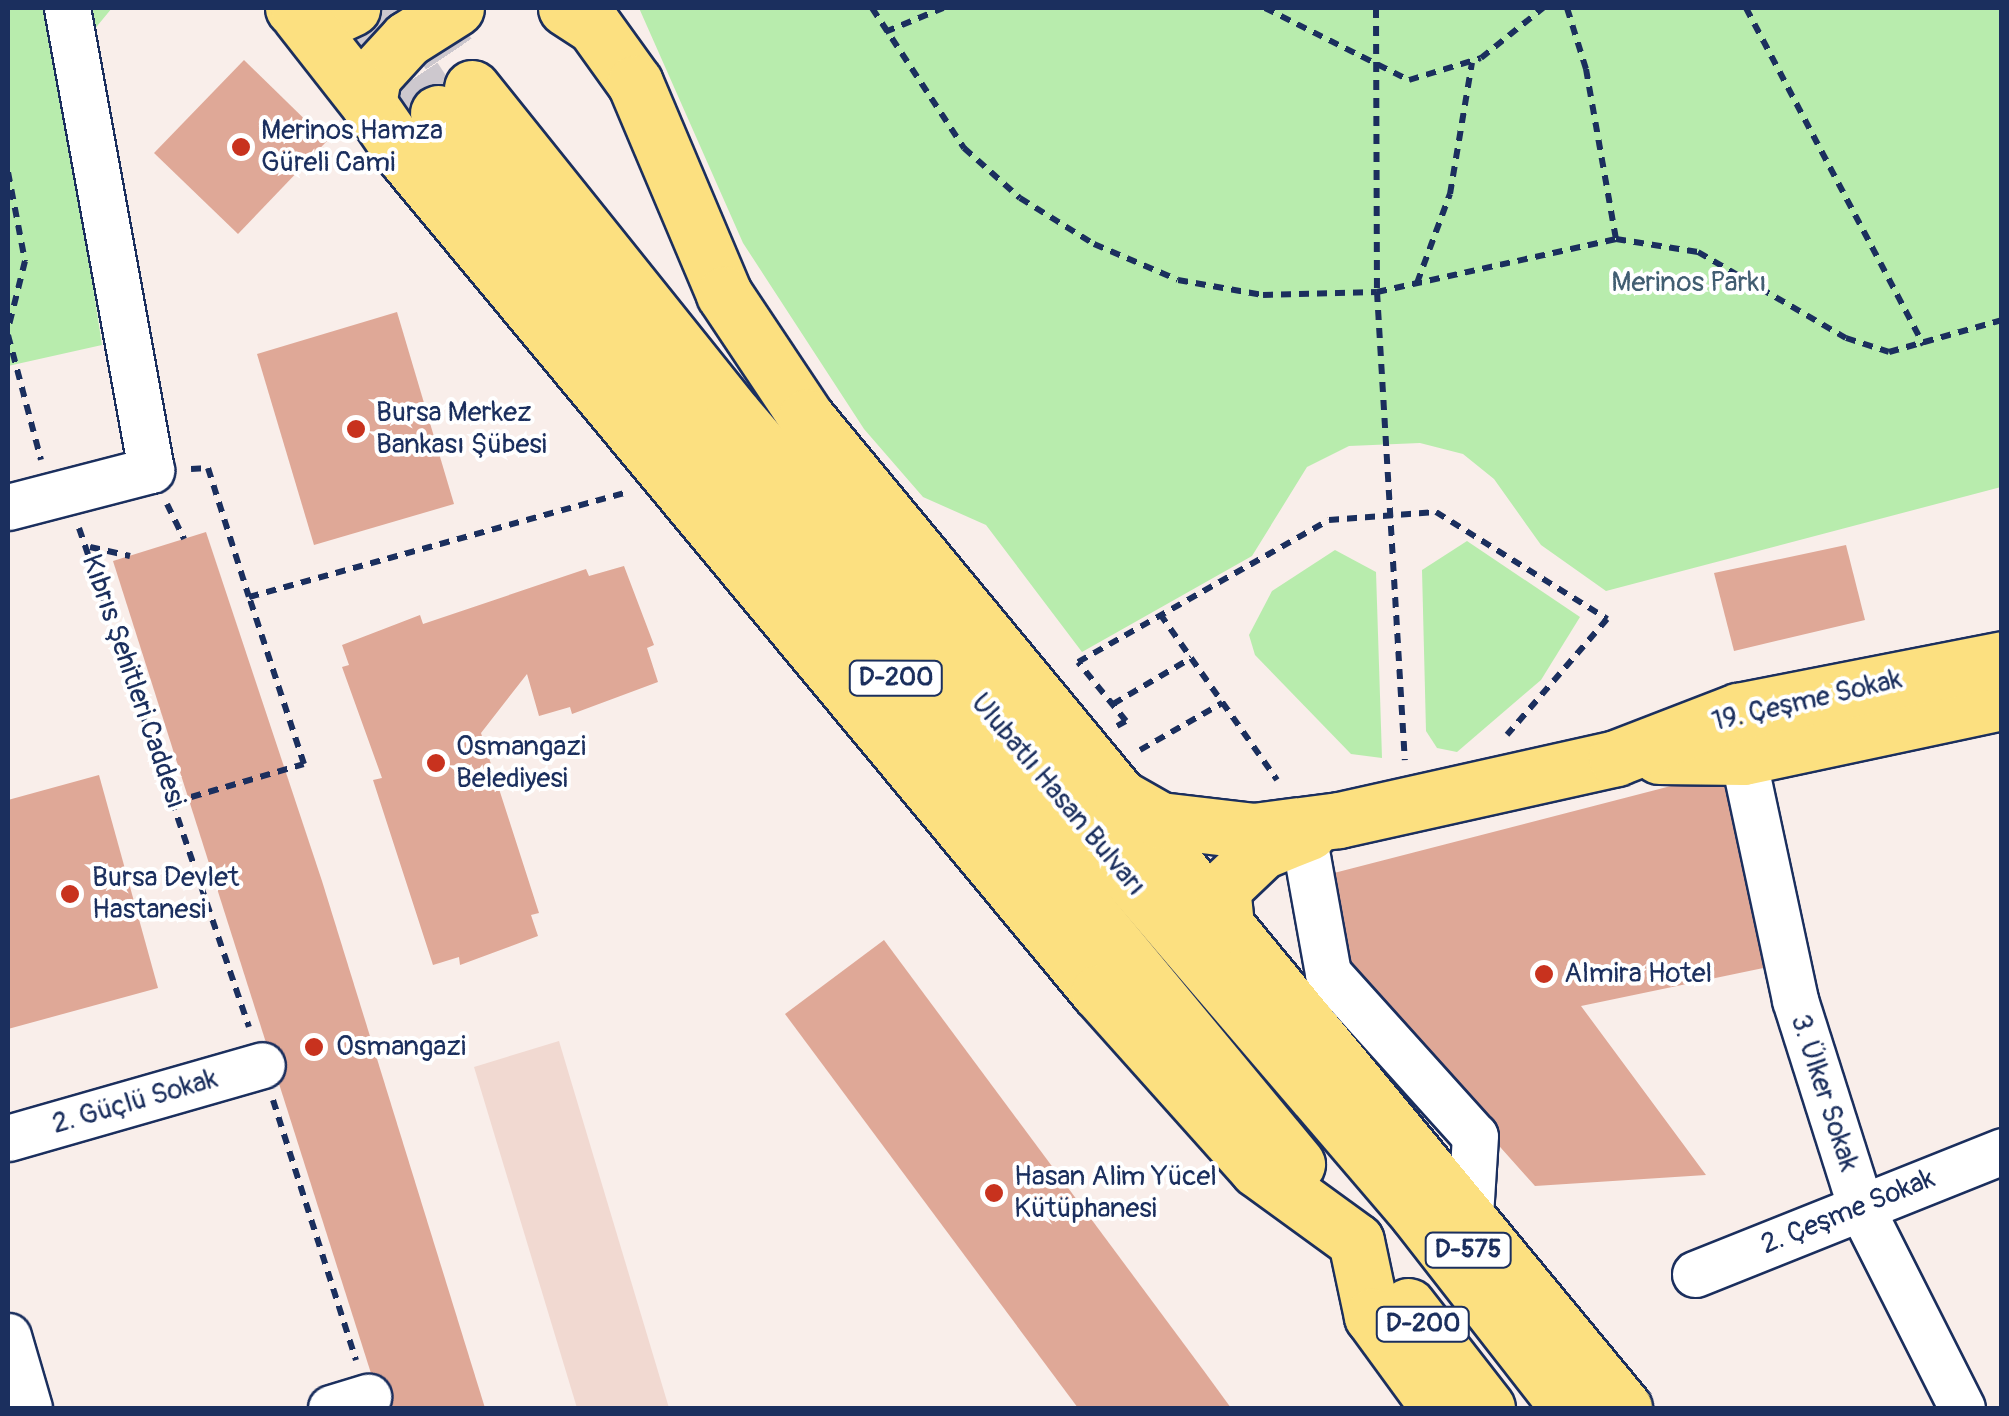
<!DOCTYPE html>
<meta charset="utf-8">
<style>
body{margin:0}
#map{position:relative;width:2009px;height:1416px;overflow:hidden;background:#f9eeea;font-family:Pangolin,sans-serif}
div>[style]{position:absolute}
.built>*{inset:0;background:#f1d9d1}
.green>*{inset:0;background:#b8ecad}
.building>*{inset:0;background:#dfa897}
.highway-tunnel>*{height:55px;margin-top:-27.5px;transform-origin:0;background:repeating-linear-gradient(90deg,#cdc8ce 0 55px,transparent 0 83px)}
.path>*{height:6px;margin-top:-3px;transform-origin:0;background:repeating-linear-gradient(90deg,#1b2f5e 0 10px,transparent 0 18px)}
.roads{filter:drop-shadow(2px 0 #1b2f5e) drop-shadow(-2px 0 #1b2f5e) drop-shadow(0 2px #1b2f5e) drop-shadow(0 -2px #1b2f5e)}
.minor>*{height:45px;margin:-22.5px;padding:0 22.5px;transform-origin:22.5px;border-radius:22.5px;background:#fff}
.major>*{height:55px;margin:-27.5px;padding:0 27.5px;transform-origin:27.5px;border-radius:27.5px;background:#fce080}
.highway>*{height:55px;margin:-27.5px;padding:0 27.5px;transform-origin:27.5px;border-radius:27.5px;background:#fce080}
.dots>*{width:28px;height:28px;translate:-50% -50%;box-sizing:border-box;border:5px solid #fff;border-radius:50%}
span{translate:-50% -50%;white-space:nowrap;text-align:center;line-height:1.15;-webkit-text-stroke:8px #fff;paint-order:stroke}
.shield-label span{padding:2px 8px;background:#fff;border:2px solid;border-radius:8px;-webkit-text-stroke-width:0}
.shield-label{font-size:25px;color:#1b2f5e;font-weight:700}
.poi-label{font-size:28px;color:#1b2f5e}
.left{translate:0 -50%;text-align:left}
.park-label{font-size:28px;color:#425e72}
.street-label{font-size:28px;color:#1b2f5e}
.frame{position:absolute;inset:0;border:10px solid #1b2f5e;pointer-events:none}
</style>
<div id="map">
<div class="built">
<i style="clip-path:polygon(559px 1041px,669px 1408px,577px 1408px,474px 1067px)"></i>
</div>
<div class="green">
<i style="clip-path:polygon(8px 8px,112px 8px,60px 71px,102px 345px,8px 366px)"></i>
<i style="clip-path:polygon(639px 8px,2001px 8px,2001px 487px,1606px 591px,1541px 545px,1494px 479px,1463px 454px,1420px 443px,1349px 446px,1307px 467px,1252px 556px,1082px 652px,986px 525px,923px 497px,864px 429px,743px 243px)"></i>
<i style="clip-path:polygon(1467px 541px,1580px 617px,1541px 680px,1457px 752px,1437px 748px,1426px 731px,1422px 570px)"></i>
<i style="clip-path:polygon(1335px 550px,1376px 572px,1382px 758px,1351px 754px,1255px 655px,1249px 635px,1272px 591px)"></i>
</div>
<div class="building">
<i style="clip-path:polygon(244px 60px,327px 141px,238px 234px,154px 153px)"></i>
<i style="clip-path:polygon(397px 312px,454px 504px,314px 545px,257px 354px)"></i>
<i style="clip-path:polygon(206px 532px,322px 881px,485px 1408px,382px 1408px,113px 561px)"></i>
<i style="clip-path:polygon(1846px 545px,1865px 620px,1734px 651px,1714px 573px)"></i>
<i style="clip-path:polygon(624px 566px,654px 645px,647px 648px,658px 682px,572px 714px,570px 707px,539px 716px,527px 674px,481px 733px,539px 913px,531px 915px,538px 936px,460px 965px,459px 957px,433px 965px,373px 780px,382px 778px,342px 667px,349px 665px,342px 645px,420px 615px,423px 624px,586px 569px,589px 576px)"></i>
<i style="clip-path:polygon(1725px 772px,1773px 966px,1581px 1006px,1706px 1175px,1535px 1186px,1352px 981px,1334px 873px)"></i>
<i style="clip-path:polygon(99px 775px,158px 988px,8px 1029px,8px 800px)"></i>
<i style="clip-path:polygon(884px 940px,1204px 1371px,1231px 1408px,1078px 1408px,785px 1014px)"></i>
</div>
<div class="highway-tunnel">
<i style="left:369px;top:8px;width:126px;rotate:56.7deg"></i>
<i style="left:418px;top:8px;width:97px;rotate:56deg"></i>
</div>
<div class="path">
<i style="left:872px;top:8px;width:168px;rotate:56.7deg"></i>
<i style="left:964px;top:148px;width:75px;rotate:41.8deg"></i>
<i style="left:1020px;top:198px;width:87px;rotate:31.9deg"></i>
<i style="left:1094px;top:244px;width:91px;rotate:23.2deg"></i>
<i style="left:1178px;top:280px;width:86px;rotate:10deg"></i>
<i style="left:1263px;top:295px;width:114px;rotate:-1.5deg"></i>
<i style="left:1377px;top:292px;width:245px;rotate:-12.5deg"></i>
<i style="left:1616px;top:239px;width:83px;rotate:9deg"></i>
<i style="left:1698px;top:252px;width:171px;rotate:30.2deg"></i>
<i style="left:1846px;top:338px;width:45px;rotate:18deg"></i>
<i style="left:1889px;top:352px;width:117px;rotate:-15.8deg"></i>
<i style="left:1265px;top:8px;width:161px;rotate:26.6deg"></i>
<i style="left:1409px;top:80px;width:75px;rotate:-17deg"></i>
<i style="left:1481px;top:58px;width:80px;rotate:-38.9deg"></i>
<i style="left:1376px;top:8px;width:284px;rotate:89.8deg"></i>
<i style="left:1377px;top:292px;width:469px;rotate:86.6deg"></i>
<i style="left:1567px;top:8px;width:64px;rotate:72.7deg"></i>
<i style="left:1586px;top:69px;width:173px;rotate:80deg"></i>
<i style="left:1746px;top:8px;width:381px;rotate:62.2deg"></i>
<i style="left:885px;top:32px;width:63px;rotate:-22.5deg"></i>
<i style="left:8px;top:172px;width:91px;rotate:79.2deg"></i>
<i style="left:25px;top:261px;width:70px;rotate:104deg"></i>
<i style="left:1417px;top:283px;width:95px;rotate:-69.7deg"></i>
<i style="left:1450px;top:194px;width:133px;rotate:-80.5deg"></i>
<i style="left:8px;top:335px;width:129px;rotate:75.2deg"></i>
<i style="left:191px;top:469px;width:17px;rotate:-3deg"></i>
<i style="left:208px;top:468px;width:135px;rotate:72.4deg"></i>
<i style="left:249px;top:597px;width:390px;rotate:-15.5deg"></i>
<i style="left:167px;top:504px;width:39px;rotate:64deg"></i>
<i style="left:79px;top:528px;width:527px;rotate:71.19deg"></i>
<i style="left:90px;top:547px;width:41px;rotate:12.7deg"></i>
<i style="left:1160px;top:614px;width:203px;rotate:54.8deg"></i>
<i style="left:1113px;top:704px;width:91px;rotate:-30.5deg"></i>
<i style="left:1117px;top:726px;width:10px;rotate:-29deg"></i>
<i style="left:1126px;top:721px;width:76px;rotate:-129.1deg"></i>
<i style="left:1078px;top:662px;width:288px;rotate:-29.5deg"></i>
<i style="left:1329px;top:520px;width:107px;rotate:-4.3deg"></i>
<i style="left:1436px;top:512px;width:202px;rotate:32deg"></i>
<i style="left:1607px;top:619px;width:153px;rotate:130.8deg"></i>
<i style="left:1140px;top:750px;width:95px;rotate:-29.8deg"></i>
<i style="left:174px;top:802px;width:135px;rotate:-16.3deg"></i>
<i style="left:304px;top:764px;width:176px;rotate:-108.2deg"></i>
<i style="left:273px;top:1100px;width:273px;rotate:72.3deg"></i>
</div>
<div class="roads">
<div class="minor">
<i style="left:8px;top:507px;width:148px;rotate:-14.5deg"></i>
<i style="left:151px;top:470px;width:470px;rotate:-100.3deg"></i>
<i style="left:1743px;top:757px;width:249px;rotate:77.9deg"></i>
<i style="left:1795px;top:1000px;width:218px;rotate:72.4deg"></i>
<i style="left:1861px;top:1208px;width:224px;rotate:63.2deg"></i>
<i style="left:1303px;top:834px;width:141px;rotate:79.8deg"></i>
<i style="left:1328px;top:973px;width:219px;rotate:48deg"></i>
<i style="left:1475px;top:1136px;width:79px;rotate:93.6deg"></i>
<i style="left:8px;top:1138px;width:264px;rotate:-16deg"></i>
<i style="left:1695px;top:1274px;width:331px;rotate:-21.8deg"></i>
<i style="left:8px;top:1336px;width:75px;rotate:73.7deg"></i>
<i style="left:331px;top:1408px;width:39px;rotate:-17deg"></i>
</div>
<div class="major">
<i style="left:1659px;top:756px;width:84px;rotate:0.7deg"></i>
<i style="left:1743px;top:757px;width:265px;rotate:-12deg"></i>
<i style="left:1339px;top:820px;width:284px;rotate:-12.6deg"></i>
<i style="left:1616px;top:758px;width:131px;rotate:-21.1deg"></i>
<i style="left:1738px;top:711px;width:269px;rotate:-11.1deg"></i>
</div>
<div class="highway">
<i style="left:293px;top:8px;width:35px;rotate:20deg"></i>
<i style="left:326px;top:20px;width:29px;rotate:-25deg"></i>
<i style="left:456px;top:8px;width:58px;rotate:147.7deg"></i>
<i style="left:407px;top:39px;width:50px;rotate:132.6deg"></i>
<i style="left:373px;top:76px;width:27px;rotate:100deg"></i>
<i style="left:368px;top:103px;width:67px;rotate:55.4deg"></i>
<i style="left:406px;top:158px;width:1084px;rotate:50.28deg"></i>
<i style="left:1099px;top:992px;width:237px;rotate:48.2deg"></i>
<i style="left:1257px;top:1169px;width:122px;rotate:36deg"></i>
<i style="left:1356px;top:1241px;width:77px;rotate:78deg"></i>
<i style="left:1372px;top:1316px;width:114px;rotate:53.9deg"></i>
<i style="left:566px;top:8px;width:33px;rotate:33deg"></i>
<i style="left:594px;top:26px;width:70px;rotate:54.3deg"></i>
<i style="left:635px;top:83px;width:229px;rotate:67.1deg"></i>
<i style="left:724px;top:294px;width:148px;rotate:56.3deg"></i>
<i style="left:806px;top:417px;width:1285px;rotate:50.46deg"></i>
<i style="left:299px;top:15px;width:112px;rotate:51.9deg"></i>
<i style="left:472px;top:88px;width:419px;rotate:51.3deg"></i>
<i style="left:734px;top:415px;width:1050px;rotate:49.44deg"></i>
<i style="left:1417px;top:1213px;width:247px;rotate:52.1deg"></i>
<i style="left:438px;top:113px;width:223px;rotate:52.7deg"></i>
<i style="left:573px;top:290px;width:1135px;rotate:50.36deg"></i>
<i style="left:1123px;top:799px;width:43px;rotate:29.6deg"></i>
<i style="left:1160px;top:820px;width:95px;rotate:6.7deg"></i>
<i style="left:1254px;top:831px;width:86px;rotate:-7.4deg"></i>
<i style="left:1226px;top:925px;width:36px;rotate:-96deg"></i>
<i style="left:1222px;top:889px;width:55px;rotate:-43.5deg"></i>
<i style="left:1262px;top:851px;width:51px;rotate:-22deg"></i>
<i style="left:1408px;top:1306px;width:129px;rotate:52.2deg"></i>
</div>
</div>
<div class="dots">
<i style="left:241px;top:147px;background:#c8321e"></i>
<i style="left:356px;top:429px;background:#c8321e"></i>
<i style="left:436px;top:763px;background:#c8321e"></i>
<i style="left:70px;top:894px;background:#c8321e"></i>
<i style="left:1544px;top:974px;background:#c8321e"></i>
<i style="left:314px;top:1047px;background:#c8321e"></i>
<i style="left:994px;top:1193px;background:#c8321e"></i>
</div>
<div class="shield-label">
<span style="left:896px;top:678px">D-200</span>
<span style="left:1468px;top:1250px">D-575</span>
<span style="left:1423px;top:1324px">D-200</span>
</div>
<div class="poi-label">
<span class="left" style="left:261px;top:147px">Merinos Hamza<br>Güreli Cami</span>
<span class="left" style="left:376px;top:429px">Bursa Merkez<br>Bankası Şübesi</span>
<span class="left" style="left:456px;top:763px">Osmangazi<br>Belediyesi</span>
<span class="left" style="left:92px;top:894px">Bursa Devlet<br>Hastanesi</span>
<span class="left" style="left:1564px;top:974px">Almira Hotel</span>
<span class="left" style="left:336px;top:1047px">Osmangazi</span>
<span class="left" style="left:1014px;top:1193px">Hasan Alim Yücel<br>Kütüphanesi</span>
</div>
<div class="park-label">
<span style="left:1689px;top:283px">Merinos Parkı</span>
</div>
<div class="street-label">
<span style="left:133px;top:681px;rotate:71deg">Kıbrıs Şehitleri Caddesi</span>
<span style="left:1807px;top:701px;rotate:-13deg">19. Çeşme Sokak</span>
<span style="left:1058px;top:795px;rotate:50deg">Ulubatlı Hasan Bulvarı</span>
<span style="left:1824px;top:1093px;rotate:72deg">3. Ülker Sokak</span>
<span style="left:135px;top:1102px;rotate:-16deg">2. Güçlü Sokak</span>
<span style="left:1848px;top:1212px;rotate:-22deg">2. Çeşme Sokak</span>
</div>
<div class="frame"></div>
</div>
